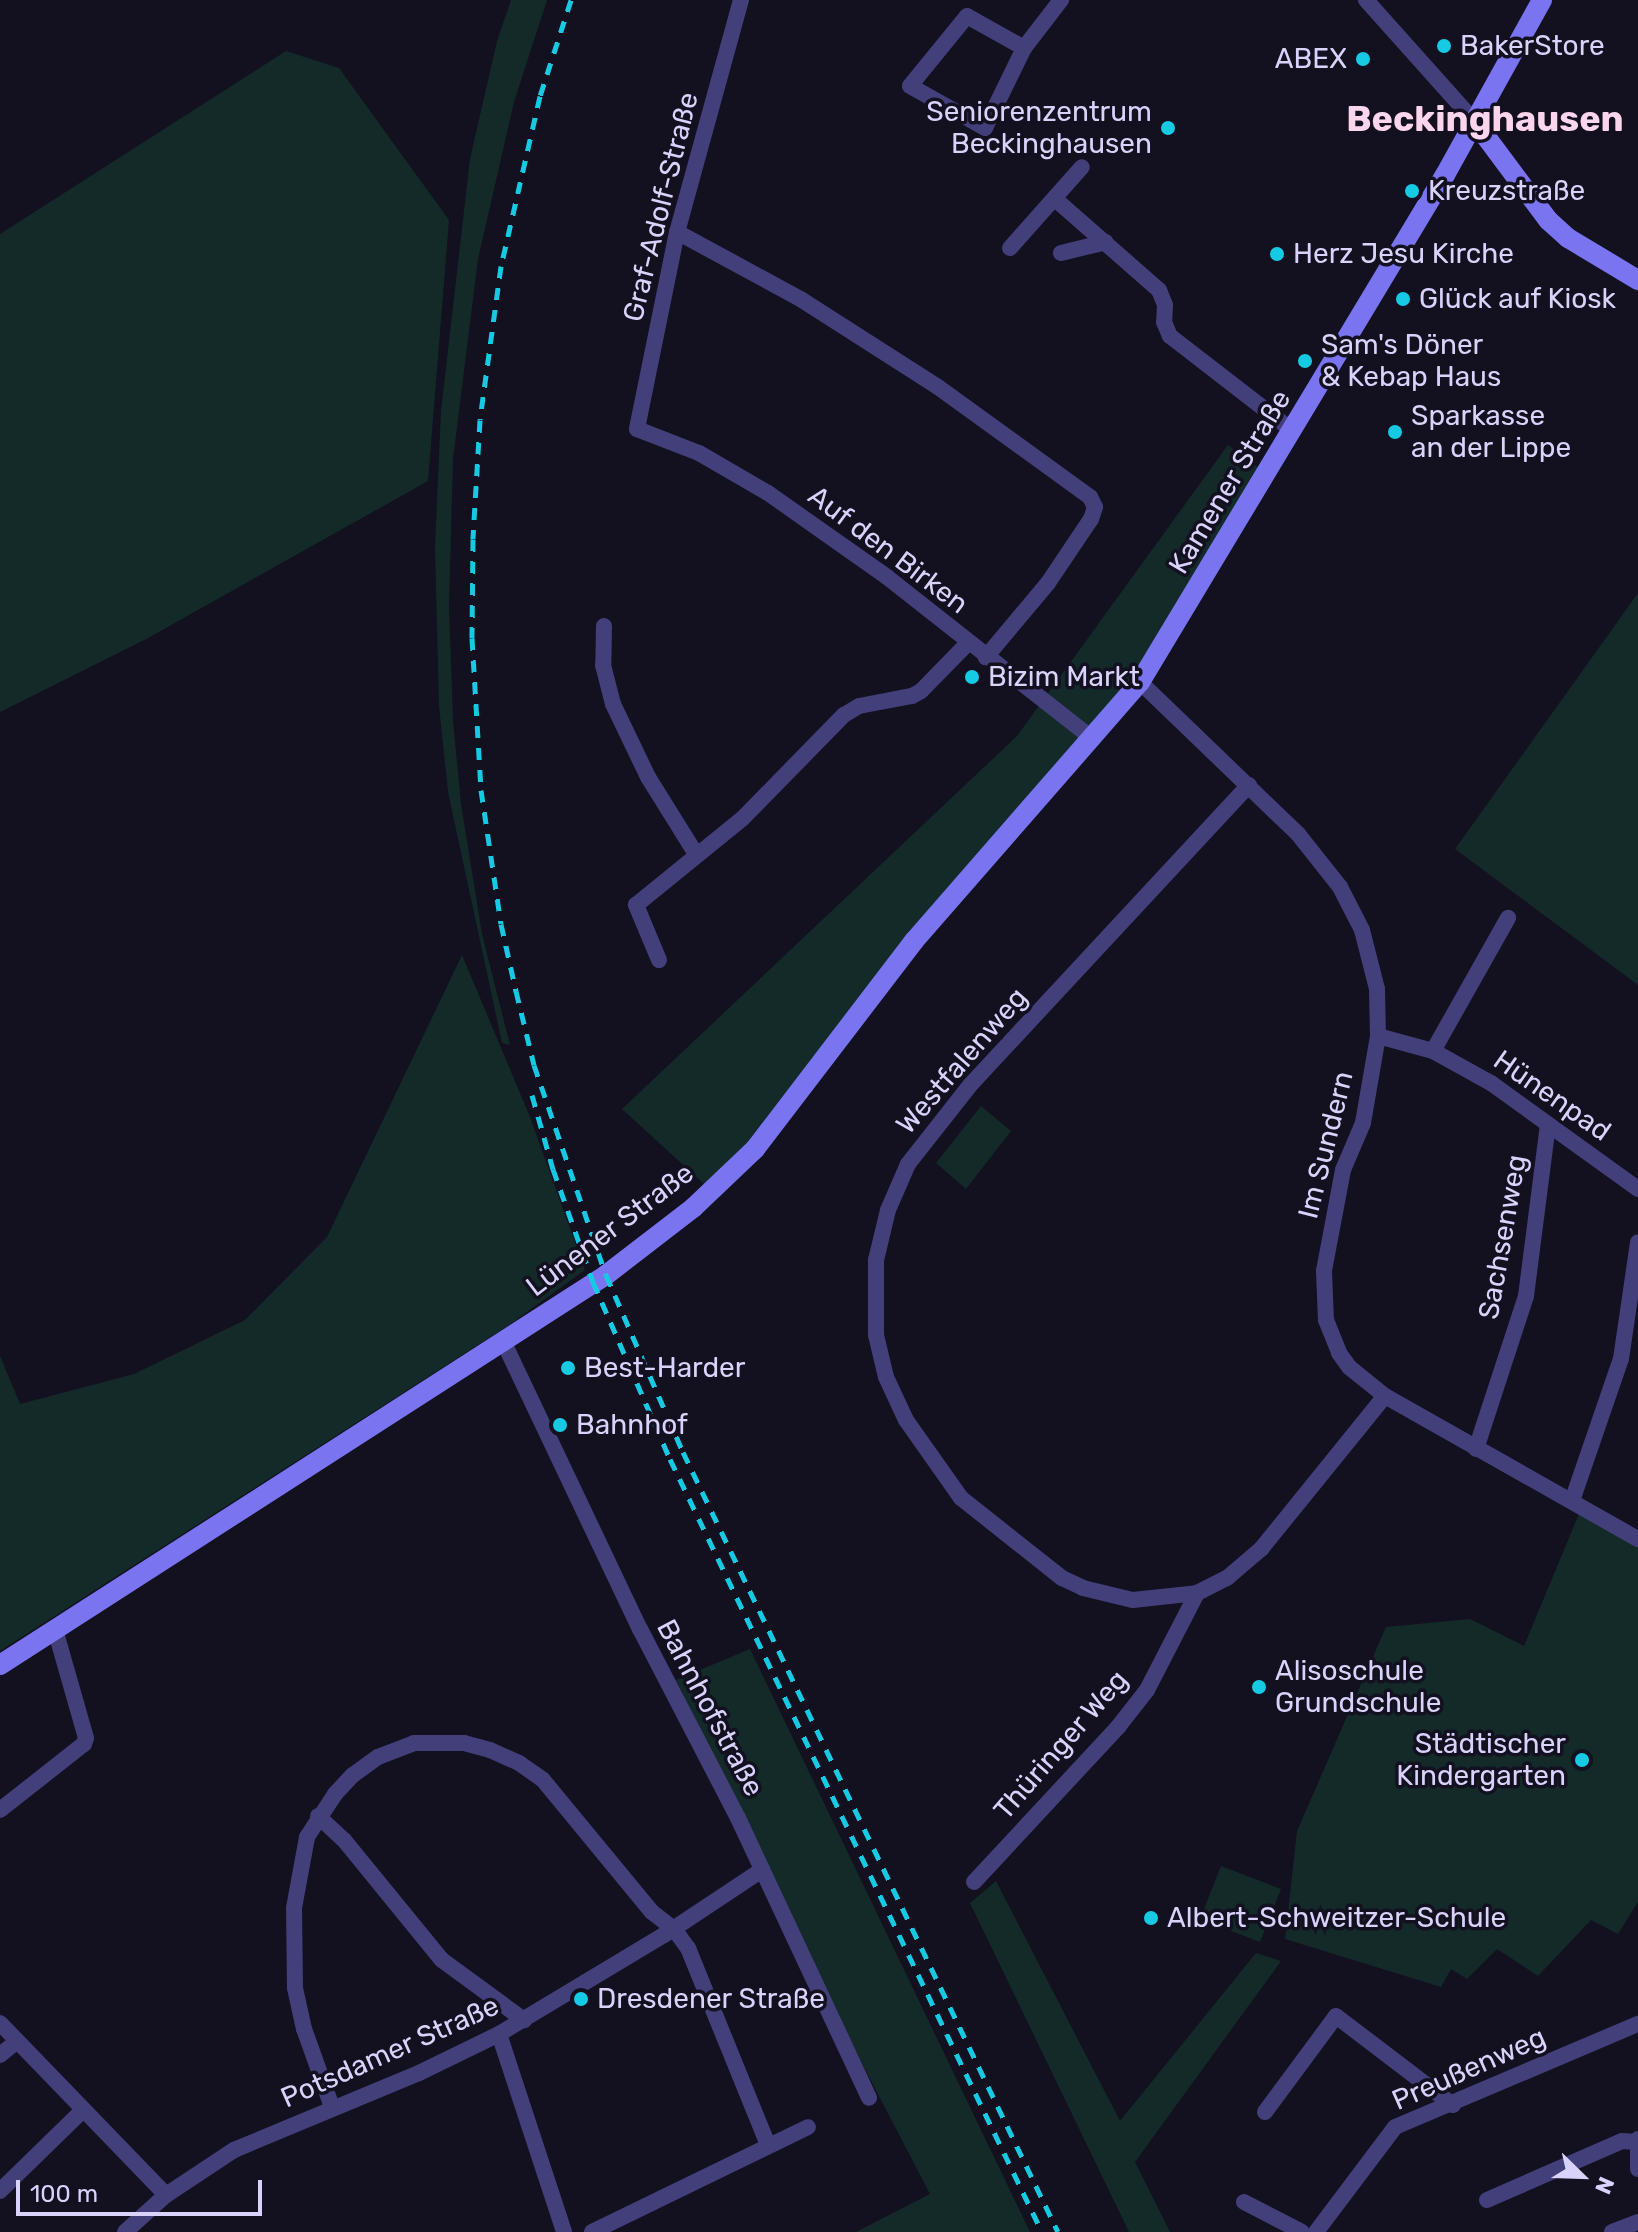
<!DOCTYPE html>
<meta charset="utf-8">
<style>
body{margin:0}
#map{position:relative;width:1638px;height:2232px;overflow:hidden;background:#131020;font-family:Rubik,sans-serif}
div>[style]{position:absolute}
.green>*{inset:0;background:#132a29}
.street>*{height:16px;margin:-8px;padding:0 8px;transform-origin:8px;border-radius:8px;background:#433f7b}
.secondary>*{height:20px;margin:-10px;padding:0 10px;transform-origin:10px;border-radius:10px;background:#7a74f1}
.rail>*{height:5px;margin-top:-2.5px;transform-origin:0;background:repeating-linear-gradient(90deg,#17cae3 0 12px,transparent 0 22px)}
.dots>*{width:22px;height:22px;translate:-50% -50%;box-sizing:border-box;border:4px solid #131020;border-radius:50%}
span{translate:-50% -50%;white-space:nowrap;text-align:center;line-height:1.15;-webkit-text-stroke:7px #131020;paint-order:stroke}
.poi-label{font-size:28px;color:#d9d3fb}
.left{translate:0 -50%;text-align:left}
.right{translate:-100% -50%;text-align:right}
.street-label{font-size:28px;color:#d9d3fb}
.district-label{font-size:36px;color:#fbd5ec;font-weight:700}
.north{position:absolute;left:1542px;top:2136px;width:80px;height:80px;-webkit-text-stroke:6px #131020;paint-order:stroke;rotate:113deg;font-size:22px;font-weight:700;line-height:32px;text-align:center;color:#d9d3fb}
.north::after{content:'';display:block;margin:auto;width:28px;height:36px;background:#d9d3fb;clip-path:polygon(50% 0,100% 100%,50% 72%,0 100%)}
.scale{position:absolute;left:16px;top:2180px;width:246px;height:36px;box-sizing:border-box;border:4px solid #d9d3fb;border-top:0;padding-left:10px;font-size:24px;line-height:28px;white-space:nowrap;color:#d9d3fb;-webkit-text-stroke:6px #131020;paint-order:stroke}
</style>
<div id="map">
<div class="green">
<i style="clip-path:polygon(511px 0,547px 0,514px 102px,478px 259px,453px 459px,449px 606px,453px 721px,461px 804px,482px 934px,510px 1045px,502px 1043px,448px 792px,439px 706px,435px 546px,441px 411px,470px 159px,497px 41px)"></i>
<i style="clip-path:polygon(286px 51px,339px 68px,449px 220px,428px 481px,148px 638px,0 712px,0 234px)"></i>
<i style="clip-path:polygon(1228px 445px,1274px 479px,1154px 667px,930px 931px,715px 1194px,622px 1109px,1017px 736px)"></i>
<i style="clip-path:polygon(1638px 593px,1638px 985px,1455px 849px)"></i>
<i style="clip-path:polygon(462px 955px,530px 1117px,585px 1270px,509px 1325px,0 1651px,0 1356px,20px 1404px,134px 1374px,245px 1320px,327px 1237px)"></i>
<i style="clip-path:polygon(981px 1106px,1011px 1131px,966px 1189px,936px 1163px)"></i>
<i style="clip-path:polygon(1581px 1509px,1638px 1546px,1638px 1902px,1618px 1934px,1591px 1920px,1538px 1976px,1497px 1949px,1467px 1979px,1451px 1969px,1441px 1987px,1285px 1939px,1297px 1831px,1386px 1627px,1470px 1619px,1524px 1646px)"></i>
<i style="clip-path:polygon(750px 1649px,1030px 2232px,856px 2232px,930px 2194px,796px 1937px,741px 1813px,676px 1680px)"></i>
<i style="clip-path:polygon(1221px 1866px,1281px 1889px,1260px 1942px,1200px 1919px)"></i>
<i style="clip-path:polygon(996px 1881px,1120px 2121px,1256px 1953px,1281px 1961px,1135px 2162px,1170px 2232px,1129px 2232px,970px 1903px)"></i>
</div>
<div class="street">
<i style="left:741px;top:0;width:241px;rotate:105.4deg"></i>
<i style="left:677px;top:232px;width:201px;rotate:101.5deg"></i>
<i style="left:637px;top:429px;width:66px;rotate:21.2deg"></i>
<i style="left:699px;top:453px;width:80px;rotate:30.1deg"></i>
<i style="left:768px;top:493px;width:146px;rotate:35.2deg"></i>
<i style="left:887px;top:577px;width:262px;rotate:38.2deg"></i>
<i style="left:1366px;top:0;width:164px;rotate:48.2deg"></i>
<i style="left:1024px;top:48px;width:65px;rotate:-150.7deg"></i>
<i style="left:967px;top:16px;width:90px;rotate:129.2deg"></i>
<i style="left:910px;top:86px;width:86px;rotate:29.2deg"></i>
<i style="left:985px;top:128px;width:89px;rotate:-64deg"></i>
<i style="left:1024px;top:48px;width:61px;rotate:-52.4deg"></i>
<i style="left:1055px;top:199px;width:138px;rotate:41.2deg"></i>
<i style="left:1159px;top:290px;width:16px;rotate:68deg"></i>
<i style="left:1165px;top:305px;width:17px;rotate:93deg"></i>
<i style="left:1164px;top:322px;width:15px;rotate:67deg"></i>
<i style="left:1170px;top:336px;width:155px;rotate:37.7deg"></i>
<i style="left:677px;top:232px;width:142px;rotate:28.5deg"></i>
<i style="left:802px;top:300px;width:161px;rotate:32.6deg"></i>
<i style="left:938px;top:387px;width:188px;rotate:35.9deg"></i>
<i style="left:1090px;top:497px;width:11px;rotate:63deg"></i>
<i style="left:1095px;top:507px;width:13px;rotate:108deg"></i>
<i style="left:1091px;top:519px;width:77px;rotate:123.9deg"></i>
<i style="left:1048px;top:583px;width:97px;rotate:130deg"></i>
<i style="left:1010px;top:248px;width:108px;rotate:-48.4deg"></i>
<i style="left:1061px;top:253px;width:46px;rotate:-13.7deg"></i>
<i style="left:604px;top:626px;width:39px;rotate:91deg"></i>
<i style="left:603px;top:665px;width:40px;rotate:75.6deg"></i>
<i style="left:613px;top:704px;width:81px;rotate:64.4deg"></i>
<i style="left:648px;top:777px;width:91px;rotate:58.1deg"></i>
<i style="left:1140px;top:682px;width:219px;rotate:43.9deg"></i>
<i style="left:1298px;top:834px;width:68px;rotate:51.6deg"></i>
<i style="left:1340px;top:887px;width:48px;rotate:62.9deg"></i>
<i style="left:1362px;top:930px;width:61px;rotate:75.7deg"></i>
<i style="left:1377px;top:989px;width:47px;rotate:88.8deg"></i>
<i style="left:1378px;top:1036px;width:88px;rotate:99.8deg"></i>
<i style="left:1363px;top:1123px;width:51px;rotate:113.1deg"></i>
<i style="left:1343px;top:1170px;width:103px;rotate:100.7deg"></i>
<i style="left:1324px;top:1271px;width:49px;rotate:87.7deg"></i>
<i style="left:1326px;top:1320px;width:35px;rotate:68deg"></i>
<i style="left:1339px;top:1353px;width:17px;rotate:54deg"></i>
<i style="left:1349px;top:1367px;width:46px;rotate:38.9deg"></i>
<i style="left:1385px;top:1396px;width:291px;rotate:29.5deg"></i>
<i style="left:1249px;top:785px;width:408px;rotate:132.9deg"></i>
<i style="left:971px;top:1084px;width:102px;rotate:128.2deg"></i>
<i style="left:908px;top:1164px;width:50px;rotate:113.5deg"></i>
<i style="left:888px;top:1210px;width:51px;rotate:103.5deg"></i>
<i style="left:876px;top:1260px;width:75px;rotate:90deg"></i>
<i style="left:876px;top:1335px;width:43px;rotate:76.6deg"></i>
<i style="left:886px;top:1377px;width:47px;rotate:65.1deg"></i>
<i style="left:906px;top:1420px;width:95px;rotate:54.8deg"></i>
<i style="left:961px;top:1498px;width:129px;rotate:38.4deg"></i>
<i style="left:1062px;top:1578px;width:23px;rotate:25deg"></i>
<i style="left:1083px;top:1588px;width:51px;rotate:13.5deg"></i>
<i style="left:1133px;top:1600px;width:64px;rotate:-6.2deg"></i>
<i style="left:1197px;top:1593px;width:34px;rotate:-27deg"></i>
<i style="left:1227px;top:1578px;width:45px;rotate:-40.5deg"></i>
<i style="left:1261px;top:1549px;width:197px;rotate:-51deg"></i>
<i style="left:659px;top:960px;width:60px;rotate:-112.7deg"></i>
<i style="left:636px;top:905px;width:136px;rotate:-39.1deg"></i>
<i style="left:742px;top:819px;width:146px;rotate:-45.6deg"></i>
<i style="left:844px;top:715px;width:17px;rotate:-31deg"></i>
<i style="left:859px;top:706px;width:54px;rotate:-10.7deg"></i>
<i style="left:912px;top:696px;width:10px;rotate:-29deg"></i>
<i style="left:921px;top:691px;width:67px;rotate:-45.6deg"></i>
<i style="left:1378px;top:1036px;width:57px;rotate:15.3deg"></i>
<i style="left:1433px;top:1051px;width:66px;rotate:28.9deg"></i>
<i style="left:1491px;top:1083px;width:181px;rotate:35.8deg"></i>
<i style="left:1433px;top:1051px;width:153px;rotate:-60.6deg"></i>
<i style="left:504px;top:1343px;width:317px;rotate:64.6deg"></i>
<i style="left:640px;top:1629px;width:213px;rotate:62.6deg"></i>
<i style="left:738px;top:1818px;width:309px;rotate:64.9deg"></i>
<i style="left:1476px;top:1449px;width:161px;rotate:-71.9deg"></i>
<i style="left:1526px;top:1296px;width:173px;rotate:-82.7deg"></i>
<i style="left:1572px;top:1501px;width:150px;rotate:-71deg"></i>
<i style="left:1621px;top:1359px;width:118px;rotate:-81.7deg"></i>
<i style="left:0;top:1810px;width:107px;rotate:-38.2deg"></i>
<i style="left:84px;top:1744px;width:6px;rotate:-72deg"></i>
<i style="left:86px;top:1738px;width:113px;rotate:-105.9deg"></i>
<i style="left:318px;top:1816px;width:35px;rotate:43deg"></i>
<i style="left:344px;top:1840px;width:155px;rotate:50.8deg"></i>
<i style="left:442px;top:1960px;width:102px;rotate:36.2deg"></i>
<i style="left:974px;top:1882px;width:212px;rotate:-47.1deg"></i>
<i style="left:1118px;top:1727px;width:47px;rotate:-51.9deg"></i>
<i style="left:1147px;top:1690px;width:109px;rotate:-62.7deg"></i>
<i style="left:0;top:2023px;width:239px;rotate:46deg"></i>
<i style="left:499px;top:2034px;width:208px;rotate:71.8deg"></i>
<i style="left:0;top:2055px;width:22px;rotate:-39deg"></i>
<i style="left:332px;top:2107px;width:83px;rotate:-109.7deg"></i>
<i style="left:304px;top:2029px;width:42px;rotate:-102.4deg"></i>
<i style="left:295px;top:1988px;width:80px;rotate:-90.7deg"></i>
<i style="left:294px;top:1908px;width:72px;rotate:-79.6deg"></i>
<i style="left:307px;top:1837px;width:51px;rotate:-56.9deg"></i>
<i style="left:335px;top:1794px;width:26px;rotate:-47deg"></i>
<i style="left:353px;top:1775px;width:31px;rotate:-36deg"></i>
<i style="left:378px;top:1757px;width:39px;rotate:-21deg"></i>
<i style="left:414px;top:1743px;width:50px"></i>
<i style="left:464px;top:1743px;width:27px;rotate:15deg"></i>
<i style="left:490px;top:1750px;width:32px;rotate:24deg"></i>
<i style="left:519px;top:1763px;width:29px;rotate:35deg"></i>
<i style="left:543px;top:1780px;width:171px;rotate:50.5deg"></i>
<i style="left:652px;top:1912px;width:28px;rotate:38deg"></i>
<i style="left:674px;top:1929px;width:24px;rotate:54deg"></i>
<i style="left:688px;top:1948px;width:213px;rotate:67.9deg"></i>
<i style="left:1265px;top:2112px;width:119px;rotate:-53.5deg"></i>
<i style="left:1336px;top:2016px;width:147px;rotate:37.3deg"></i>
<i style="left:1638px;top:2139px;width:30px;rotate:90deg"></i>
<i style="left:0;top:2191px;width:116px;rotate:-44.3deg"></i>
<i style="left:1487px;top:2200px;width:147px;rotate:-23.6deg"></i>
<i style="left:1622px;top:2141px;width:14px;rotate:4deg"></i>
<i style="left:1244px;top:2202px;width:65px;rotate:27.3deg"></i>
<i style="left:125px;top:2232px;width:55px;rotate:-42.1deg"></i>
<i style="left:166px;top:2195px;width:82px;rotate:-33.5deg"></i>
<i style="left:234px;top:2150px;width:200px;rotate:-22.6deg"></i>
<i style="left:419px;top:2073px;width:89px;rotate:-26deg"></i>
<i style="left:499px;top:2034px;width:192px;rotate:-31deg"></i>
<i style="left:664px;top:1935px;width:118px;rotate:-33.6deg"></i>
<i style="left:592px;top:2232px;width:240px;rotate:-25.9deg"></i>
<i style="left:1316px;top:2232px;width:131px;rotate:-53deg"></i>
<i style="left:1395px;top:2127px;width:264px;rotate:-23deg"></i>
<i style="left:1612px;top:2232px;width:28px;rotate:-21deg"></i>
</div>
<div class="secondary">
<i style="left:1475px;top:122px;width:122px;rotate:53.3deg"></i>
<i style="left:1548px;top:220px;width:27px;rotate:42deg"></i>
<i style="left:1568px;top:238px;width:82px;rotate:31deg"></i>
<i style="left:0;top:1665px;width:721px;rotate:-32.76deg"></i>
<i style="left:606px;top:1275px;width:110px;rotate:-37.6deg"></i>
<i style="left:693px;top:1208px;width:86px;rotate:-43.6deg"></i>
<i style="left:755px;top:1149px;width:262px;rotate:-52.6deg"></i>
<i style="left:914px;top:941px;width:344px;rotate:-48.9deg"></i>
<i style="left:1140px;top:682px;width:592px;rotate:-58.97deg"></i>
<i style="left:1445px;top:175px;width:200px;rotate:-61deg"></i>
</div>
<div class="rail">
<i style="left:571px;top:0;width:101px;rotate:107.9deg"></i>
<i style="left:540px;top:96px;width:174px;rotate:102.9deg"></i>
<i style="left:501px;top:266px;width:155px;rotate:97.8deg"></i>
<i style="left:480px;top:420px;width:119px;rotate:93.4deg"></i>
<i style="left:473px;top:539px;width:99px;rotate:90.6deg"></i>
<i style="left:472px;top:638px;width:152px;rotate:86.6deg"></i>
<i style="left:481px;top:790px;width:135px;rotate:81.5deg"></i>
<i style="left:501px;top:924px;width:69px;rotate:77.4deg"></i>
<i style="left:516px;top:991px;width:76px;rotate:76.3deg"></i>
<i style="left:534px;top:1065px;width:222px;rotate:71.1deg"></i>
<i style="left:606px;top:1275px;width:193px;rotate:66.5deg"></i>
<i style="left:683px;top:1452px;width:865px;rotate:64.32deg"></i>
<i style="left:532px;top:1095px;width:77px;rotate:74.2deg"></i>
<i style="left:553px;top:1169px;width:120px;rotate:70.5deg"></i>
<i style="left:593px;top:1282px;width:193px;rotate:66.5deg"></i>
<i style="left:670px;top:1459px;width:858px;rotate:64.3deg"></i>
</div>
<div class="dots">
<i style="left:1444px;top:46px;background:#17cae3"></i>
<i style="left:1363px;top:59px;background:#17cae3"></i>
<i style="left:1168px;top:128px;background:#17cae3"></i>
<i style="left:1412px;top:191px;background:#17cae3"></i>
<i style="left:1277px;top:254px;background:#17cae3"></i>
<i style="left:1403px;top:299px;background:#17cae3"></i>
<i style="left:1305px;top:361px;background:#17cae3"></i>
<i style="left:1395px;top:432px;background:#17cae3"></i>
<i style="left:972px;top:677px;background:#17cae3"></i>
<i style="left:568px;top:1368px;background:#17cae3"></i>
<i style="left:560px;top:1425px;background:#17cae3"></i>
<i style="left:1259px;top:1687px;background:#17cae3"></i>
<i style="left:1582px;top:1760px;background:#17cae3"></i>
<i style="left:1151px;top:1918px;background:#17cae3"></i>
<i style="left:581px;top:1999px;background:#17cae3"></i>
</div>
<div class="poi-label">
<span class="left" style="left:1460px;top:46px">BakerStore</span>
<span class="right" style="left:1347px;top:59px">ABEX</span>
<span class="right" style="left:1152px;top:128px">Seniorenzentrum<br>Beckinghausen</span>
<span class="left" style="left:1428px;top:191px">Kreuzstraße</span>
<span class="left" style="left:1293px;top:254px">Herz Jesu Kirche</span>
<span class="left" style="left:1419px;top:299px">Glück auf Kiosk</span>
<span class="left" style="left:1321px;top:361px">Sam's Döner<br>&amp; Kebap Haus</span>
<span class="left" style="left:1411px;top:432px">Sparkasse<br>an der Lippe</span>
<span class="left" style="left:988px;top:677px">Bizim Markt</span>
<span class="left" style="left:584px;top:1368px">Best-Harder</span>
<span class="left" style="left:576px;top:1425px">Bahnhof</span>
<span class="left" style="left:1275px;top:1687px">Alisoschule<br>Grundschule</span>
<span class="right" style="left:1566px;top:1760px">Städtischer<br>Kindergarten</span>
<span class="left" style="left:1167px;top:1918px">Albert-Schweitzer-Schule</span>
<span class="left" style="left:597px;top:1999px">Dresdener Straße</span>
</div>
<div class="street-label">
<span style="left:661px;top:207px;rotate:-76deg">Graf-Adolf-Straße</span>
<span style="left:1230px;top:482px;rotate:-59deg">Kamener Straße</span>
<span style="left:888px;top:550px;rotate:37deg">Auf den Birken</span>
<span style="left:962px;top:1061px;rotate:-49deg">Westfalenweg</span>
<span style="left:1552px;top:1096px;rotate:35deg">Hünenpad</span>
<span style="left:1326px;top:1145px;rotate:-76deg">Im Sundern</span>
<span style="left:610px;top:1230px;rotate:-37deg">Lünener Straße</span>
<span style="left:1503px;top:1237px;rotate:-80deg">Sachsenweg</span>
<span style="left:710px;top:1708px;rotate:62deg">Bahnhofstraße</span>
<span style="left:1061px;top:1745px;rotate:-49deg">Thüringer Weg</span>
<span style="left:390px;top:2052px;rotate:-24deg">Potsdamer Straße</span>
<span style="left:1469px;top:2069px;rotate:-24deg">Preußenweg</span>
</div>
<div class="district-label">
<span style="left:1485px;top:119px">Beckinghausen</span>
</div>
<div class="north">N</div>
<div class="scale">100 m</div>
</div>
